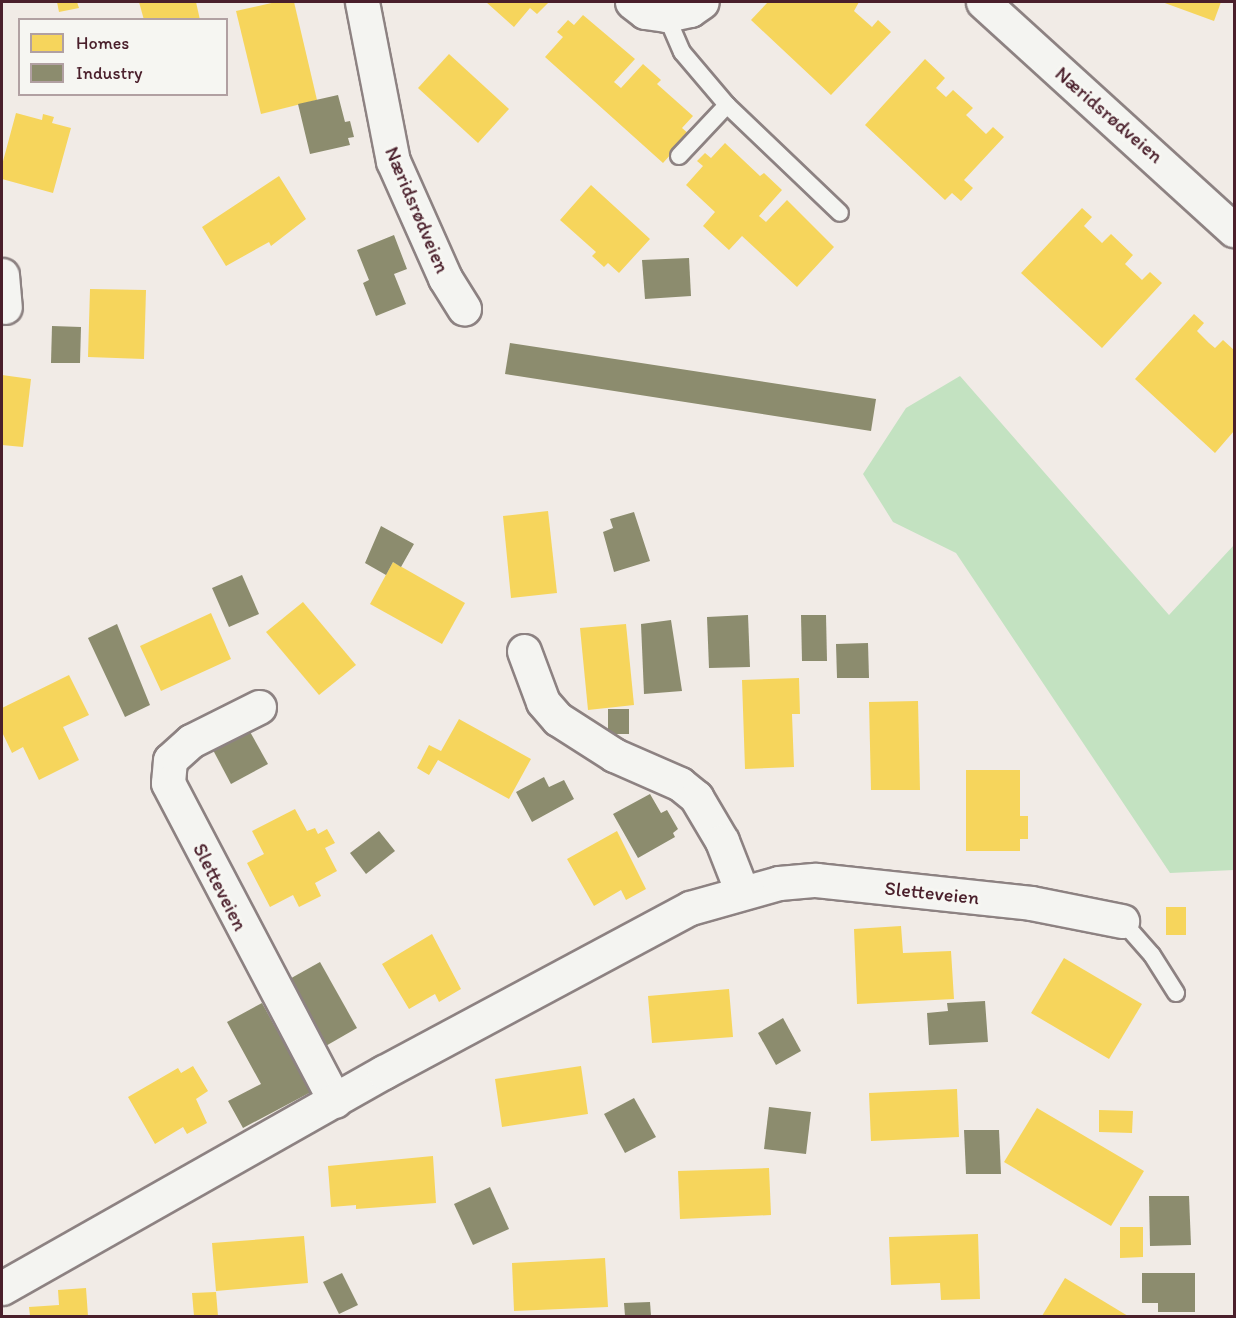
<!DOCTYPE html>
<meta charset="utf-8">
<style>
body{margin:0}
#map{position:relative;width:1236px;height:1318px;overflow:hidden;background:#f1ebe6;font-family:Itim,sans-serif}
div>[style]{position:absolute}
.green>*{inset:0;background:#c3e2c1}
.homes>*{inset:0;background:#f6d55c}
.industry>*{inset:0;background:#8c8c6e}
.roads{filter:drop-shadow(2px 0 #8d8282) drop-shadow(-2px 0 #8d8282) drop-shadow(0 2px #8d8282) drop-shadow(0 -2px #8d8282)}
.lane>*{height:16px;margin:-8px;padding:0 8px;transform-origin:8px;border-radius:8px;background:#f4f4f1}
.street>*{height:33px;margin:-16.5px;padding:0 16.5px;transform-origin:16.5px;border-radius:16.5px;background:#f4f4f1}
span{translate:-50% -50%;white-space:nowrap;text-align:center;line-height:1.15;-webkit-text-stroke:6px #f6f6f2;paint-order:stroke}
.street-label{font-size:20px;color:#4a1f2b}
.frame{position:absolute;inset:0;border:3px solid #4a1f2b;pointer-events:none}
.legend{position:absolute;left:18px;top:18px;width:210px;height:78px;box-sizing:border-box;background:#f6f6f2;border:2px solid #b1a0a2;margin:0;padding:8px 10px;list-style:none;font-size:18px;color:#4a1f2b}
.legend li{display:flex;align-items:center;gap:12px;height:30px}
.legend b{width:30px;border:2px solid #b1a0a2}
</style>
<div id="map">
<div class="green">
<i style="clip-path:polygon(960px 376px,1169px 615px,1234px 545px,1234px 870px,1170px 873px,956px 553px,893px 522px,863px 474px,906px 408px)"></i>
</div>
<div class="homes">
<i style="clip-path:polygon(57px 2px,77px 2px,79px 8px,59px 12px)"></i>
<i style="clip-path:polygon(139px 2px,196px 2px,200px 20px,144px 20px)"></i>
<i style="clip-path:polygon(276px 2px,294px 2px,317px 100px,261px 114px,236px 11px)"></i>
<i style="clip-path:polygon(486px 2px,549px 2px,537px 14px,530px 8px,514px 27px)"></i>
<i style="clip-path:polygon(768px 2px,859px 2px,854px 11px,872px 27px,878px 20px,891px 32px,831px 95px,751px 20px)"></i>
<i style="clip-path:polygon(1162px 2px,1221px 2px,1214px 21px)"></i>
<i style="clip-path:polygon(583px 15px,635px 59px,614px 82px,621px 88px,643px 64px,661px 80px,657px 84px,693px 116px,682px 128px,689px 134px,663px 163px,545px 57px,563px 37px,557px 32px,568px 20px,574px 25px)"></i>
<i style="clip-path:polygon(449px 54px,509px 109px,478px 143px,418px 88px)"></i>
<i style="clip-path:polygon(925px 59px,945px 78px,936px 88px,946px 97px,953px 90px,973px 108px,966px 115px,986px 134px,993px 127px,1004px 137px,964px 180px,973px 188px,961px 201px,952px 193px,945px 200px,865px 125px)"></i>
<i style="clip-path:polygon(16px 113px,42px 120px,43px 114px,54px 117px,52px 123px,71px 128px,53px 193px,2px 179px,2px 165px)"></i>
<i style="clip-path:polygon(725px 143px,760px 176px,764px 173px,782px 190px,759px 216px,766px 222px,787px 200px,834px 247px,797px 287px,742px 236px,729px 250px,703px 226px,715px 212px,686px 185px,703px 166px,697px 161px,705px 153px,711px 158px)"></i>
<i style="clip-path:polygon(279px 176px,306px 219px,271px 246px,269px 242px,226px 266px,202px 227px)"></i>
<i style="clip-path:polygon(591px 185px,650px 239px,619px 273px,608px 263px,604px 267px,592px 256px,596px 252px,560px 220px)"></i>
<i style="clip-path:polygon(1082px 208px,1092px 217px,1084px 226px,1102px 243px,1111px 234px,1133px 255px,1125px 264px,1142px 280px,1150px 272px,1162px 283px,1102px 348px,1021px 273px)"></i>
<i style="clip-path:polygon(90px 289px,146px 290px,144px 359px,88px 357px)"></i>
<i style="clip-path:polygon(1194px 314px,1204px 323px,1197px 331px,1209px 343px,1215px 348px,1223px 340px,1234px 350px,1234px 431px,1215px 453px,1135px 379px)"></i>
<i style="clip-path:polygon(2px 375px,31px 379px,23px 447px,2px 445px)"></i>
<i style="clip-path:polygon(548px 511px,557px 593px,511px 598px,503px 516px)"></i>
<i style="clip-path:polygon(393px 562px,465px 603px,442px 644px,370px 604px)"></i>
<i style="clip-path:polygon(303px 602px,356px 665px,319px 695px,266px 632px)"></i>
<i style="clip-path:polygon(211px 613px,231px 659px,161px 691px,140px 646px)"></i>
<i style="clip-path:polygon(626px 624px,634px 705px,588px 710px,580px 628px)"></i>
<i style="clip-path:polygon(69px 675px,89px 715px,63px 727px,79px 760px,39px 780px,23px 747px,12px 753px,2px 732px,2px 708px)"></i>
<i style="clip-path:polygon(799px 678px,800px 714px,792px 714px,794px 767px,745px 769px,742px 680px)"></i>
<i style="clip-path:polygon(918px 701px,920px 790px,871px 790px,869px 702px)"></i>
<i style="clip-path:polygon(459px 719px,531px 759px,509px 799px,438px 760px,429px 775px,417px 768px,429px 745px,441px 751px)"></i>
<i style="clip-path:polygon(966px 770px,1020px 770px,1020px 816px,1028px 816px,1028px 839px,1020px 839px,1020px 851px,966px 851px)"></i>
<i style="clip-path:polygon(295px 809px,307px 831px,315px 828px,318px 834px,327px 829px,335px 843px,325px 848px,337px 871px,315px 883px,321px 896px,299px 907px,293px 895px,270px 907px,247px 863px,264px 854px,252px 831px)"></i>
<i style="clip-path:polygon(617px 831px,646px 889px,626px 900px,621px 890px,594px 906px,567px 859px)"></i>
<i style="clip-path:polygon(1166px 907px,1186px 907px,1186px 935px,1166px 935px)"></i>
<i style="clip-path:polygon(901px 926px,903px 953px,951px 951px,954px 999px,857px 1004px,854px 929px)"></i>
<i style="clip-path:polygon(432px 934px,461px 989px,439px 1002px,435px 994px,409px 1009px,382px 964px)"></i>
<i style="clip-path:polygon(1064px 958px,1142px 1004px,1109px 1059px,1031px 1013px)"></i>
<i style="clip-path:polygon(729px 989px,733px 1037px,652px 1043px,648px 996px)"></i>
<i style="clip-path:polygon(193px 1066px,208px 1091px,196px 1099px,207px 1123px,187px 1134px,183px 1127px,155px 1144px,128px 1097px,178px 1068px,181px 1073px)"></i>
<i style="clip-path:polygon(581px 1066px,588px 1114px,502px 1127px,495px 1079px)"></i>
<i style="clip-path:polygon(957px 1089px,959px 1137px,871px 1141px,869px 1093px)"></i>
<i style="clip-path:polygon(1037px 1108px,1144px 1171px,1111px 1226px,1004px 1162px)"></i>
<i style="clip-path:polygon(1099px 1110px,1133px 1111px,1132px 1133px,1099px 1132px)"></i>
<i style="clip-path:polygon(433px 1156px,436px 1203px,356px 1209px,356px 1205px,331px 1207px,328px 1166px)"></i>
<i style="clip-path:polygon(769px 1168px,771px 1215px,680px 1219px,678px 1171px)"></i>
<i style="clip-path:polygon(1120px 1227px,1143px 1227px,1143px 1257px,1120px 1258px)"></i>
<i style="clip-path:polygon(978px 1234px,980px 1299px,941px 1300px,940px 1283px,891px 1285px,889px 1237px)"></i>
<i style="clip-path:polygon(304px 1236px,308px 1283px,216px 1291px,212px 1243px)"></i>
<i style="clip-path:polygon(605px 1258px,608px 1307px,514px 1311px,512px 1263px)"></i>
<i style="clip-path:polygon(1065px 1278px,1128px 1316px,1042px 1316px)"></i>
<i style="clip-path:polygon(86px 1288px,88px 1316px,30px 1316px,29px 1307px,59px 1305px,58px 1290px)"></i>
<i style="clip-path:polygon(216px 1292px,218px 1316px,194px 1316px,192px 1293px)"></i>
</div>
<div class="industry">
<i style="clip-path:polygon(338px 95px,345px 122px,350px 121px,354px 137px,348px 138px,350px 145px,310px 154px,298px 104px)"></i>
<i style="clip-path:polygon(394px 235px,407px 269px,394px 274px,406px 304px,376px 316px,363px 283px,369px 280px,357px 250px)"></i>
<i style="clip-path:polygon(689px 258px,691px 296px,645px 299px,642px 260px)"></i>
<i style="clip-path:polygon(52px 326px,81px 327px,80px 363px,51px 363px)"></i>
<i style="clip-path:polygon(510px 343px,876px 399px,871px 431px,505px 374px)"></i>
<i style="clip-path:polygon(634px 512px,650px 561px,614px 572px,603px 532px,613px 528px,610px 519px)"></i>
<i style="clip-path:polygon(381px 526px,414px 544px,401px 567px,393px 562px,386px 575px,365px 563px)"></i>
<i style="clip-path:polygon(242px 575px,259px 614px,229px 627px,212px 588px)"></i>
<i style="clip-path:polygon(748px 615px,750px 667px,709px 668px,707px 617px)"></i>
<i style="clip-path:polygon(801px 615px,826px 615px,827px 661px,802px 661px)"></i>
<i style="clip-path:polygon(671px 620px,682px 691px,644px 694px,641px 624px)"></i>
<i style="clip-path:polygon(117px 624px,150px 705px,125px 717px,88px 638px)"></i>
<i style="clip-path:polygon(868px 643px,869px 678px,837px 678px,836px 644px)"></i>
<i style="clip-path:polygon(608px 709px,629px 709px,629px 734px,608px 734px)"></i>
<i style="clip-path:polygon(249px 730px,268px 764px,231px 784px,213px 750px)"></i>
<i style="clip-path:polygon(544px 777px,549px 787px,564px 780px,574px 799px,532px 822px,516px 792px)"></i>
<i style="clip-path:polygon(650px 794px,661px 813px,667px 810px,678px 829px,673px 833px,675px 837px,638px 858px,613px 814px)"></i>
<i style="clip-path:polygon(379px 831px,395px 851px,366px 874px,350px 853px)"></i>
<i style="clip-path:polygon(320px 962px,357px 1028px,324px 1047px,286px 981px)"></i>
<i style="clip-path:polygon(985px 1001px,988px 1042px,929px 1045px,927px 1013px,948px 1011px,947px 1003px)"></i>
<i style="clip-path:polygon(262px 1003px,311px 1092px,243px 1128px,228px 1101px,261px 1084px,227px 1022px)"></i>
<i style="clip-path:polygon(783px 1018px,801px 1051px,776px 1065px,758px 1033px)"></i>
<i style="clip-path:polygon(634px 1098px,656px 1137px,625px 1153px,604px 1114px)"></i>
<i style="clip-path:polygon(769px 1107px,811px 1112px,806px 1154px,764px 1149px)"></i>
<i style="clip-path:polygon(964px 1130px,999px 1130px,1001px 1174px,966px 1174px)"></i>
<i style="clip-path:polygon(490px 1187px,509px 1229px,473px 1245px,454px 1204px)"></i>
<i style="clip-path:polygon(1149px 1196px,1189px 1196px,1191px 1245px,1150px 1246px)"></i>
<i style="clip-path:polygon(342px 1273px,358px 1305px,339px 1314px,323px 1282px)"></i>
<i style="clip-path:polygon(1142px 1273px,1195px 1273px,1195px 1312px,1158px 1312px,1158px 1303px,1142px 1303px)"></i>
<i style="clip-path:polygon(650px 1302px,651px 1316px,625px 1316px,624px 1303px)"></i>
</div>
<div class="roads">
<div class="lane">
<i style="left:666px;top:15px;width:40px;rotate:66.6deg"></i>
<i style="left:682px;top:52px;width:70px;rotate:49.7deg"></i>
<i style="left:727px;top:105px;width:156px;rotate:43.7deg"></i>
<i style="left:679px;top:156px;width:70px;rotate:-46.7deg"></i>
<i style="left:1122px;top:921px;width:45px;rotate:48.6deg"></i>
<i style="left:1152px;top:955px;width:45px;rotate:57.7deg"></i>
</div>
<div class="street">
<i style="left:362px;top:2px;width:162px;rotate:79deg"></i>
<i style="left:393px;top:161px;width:128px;rotate:66deg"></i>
<i style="left:445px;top:278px;width:36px;rotate:58deg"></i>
<i style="left:632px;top:2px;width:16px;rotate:38deg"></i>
<i style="left:645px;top:12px;width:21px;rotate:8deg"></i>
<i style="left:666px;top:15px;width:25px;rotate:-12deg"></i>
<i style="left:690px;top:10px;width:14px;rotate:-34deg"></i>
<i style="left:983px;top:2px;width:339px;rotate:42.3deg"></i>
<i style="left:2px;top:275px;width:32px;rotate:85deg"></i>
<i style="left:524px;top:651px;width:54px;rotate:69.6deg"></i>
<i style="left:543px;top:702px;width:23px;rotate:49deg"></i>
<i style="left:558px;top:719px;width:67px;rotate:32.7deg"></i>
<i style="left:614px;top:755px;width:72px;rotate:23.7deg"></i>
<i style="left:680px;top:784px;width:21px;rotate:39deg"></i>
<i style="left:696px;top:797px;width:51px;rotate:59.4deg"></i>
<i style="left:722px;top:841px;width:55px;rotate:68.6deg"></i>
<i style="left:259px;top:707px;width:76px;rotate:153.4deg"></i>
<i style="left:191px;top:741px;width:28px;rotate:138deg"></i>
<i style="left:170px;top:760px;width:23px;rotate:95deg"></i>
<i style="left:168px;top:783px;width:359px;rotate:62.3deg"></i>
<i style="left:2px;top:1288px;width:439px;rotate:-29.5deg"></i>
<i style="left:384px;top:1072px;width:347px;rotate:-28.2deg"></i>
<i style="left:690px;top:908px;width:92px;rotate:-15.7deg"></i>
<i style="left:779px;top:883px;width:37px;rotate:-5deg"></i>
<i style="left:816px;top:880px;width:216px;rotate:6.1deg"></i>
<i style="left:1031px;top:903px;width:93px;rotate:11.2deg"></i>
</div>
</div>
<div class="street-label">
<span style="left:1109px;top:115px;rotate:41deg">Næridsrødveien</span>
<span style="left:417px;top:210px;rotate:67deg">Næridsrødveien</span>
<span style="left:220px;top:887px;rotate:63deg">Sletteveien</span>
<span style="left:932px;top:893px;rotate:6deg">Sletteveien</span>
</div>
<div class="frame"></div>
<ul class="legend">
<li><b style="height:16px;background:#f6d55c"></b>Homes</li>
<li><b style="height:16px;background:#8c8c6e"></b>Industry</li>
</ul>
</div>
